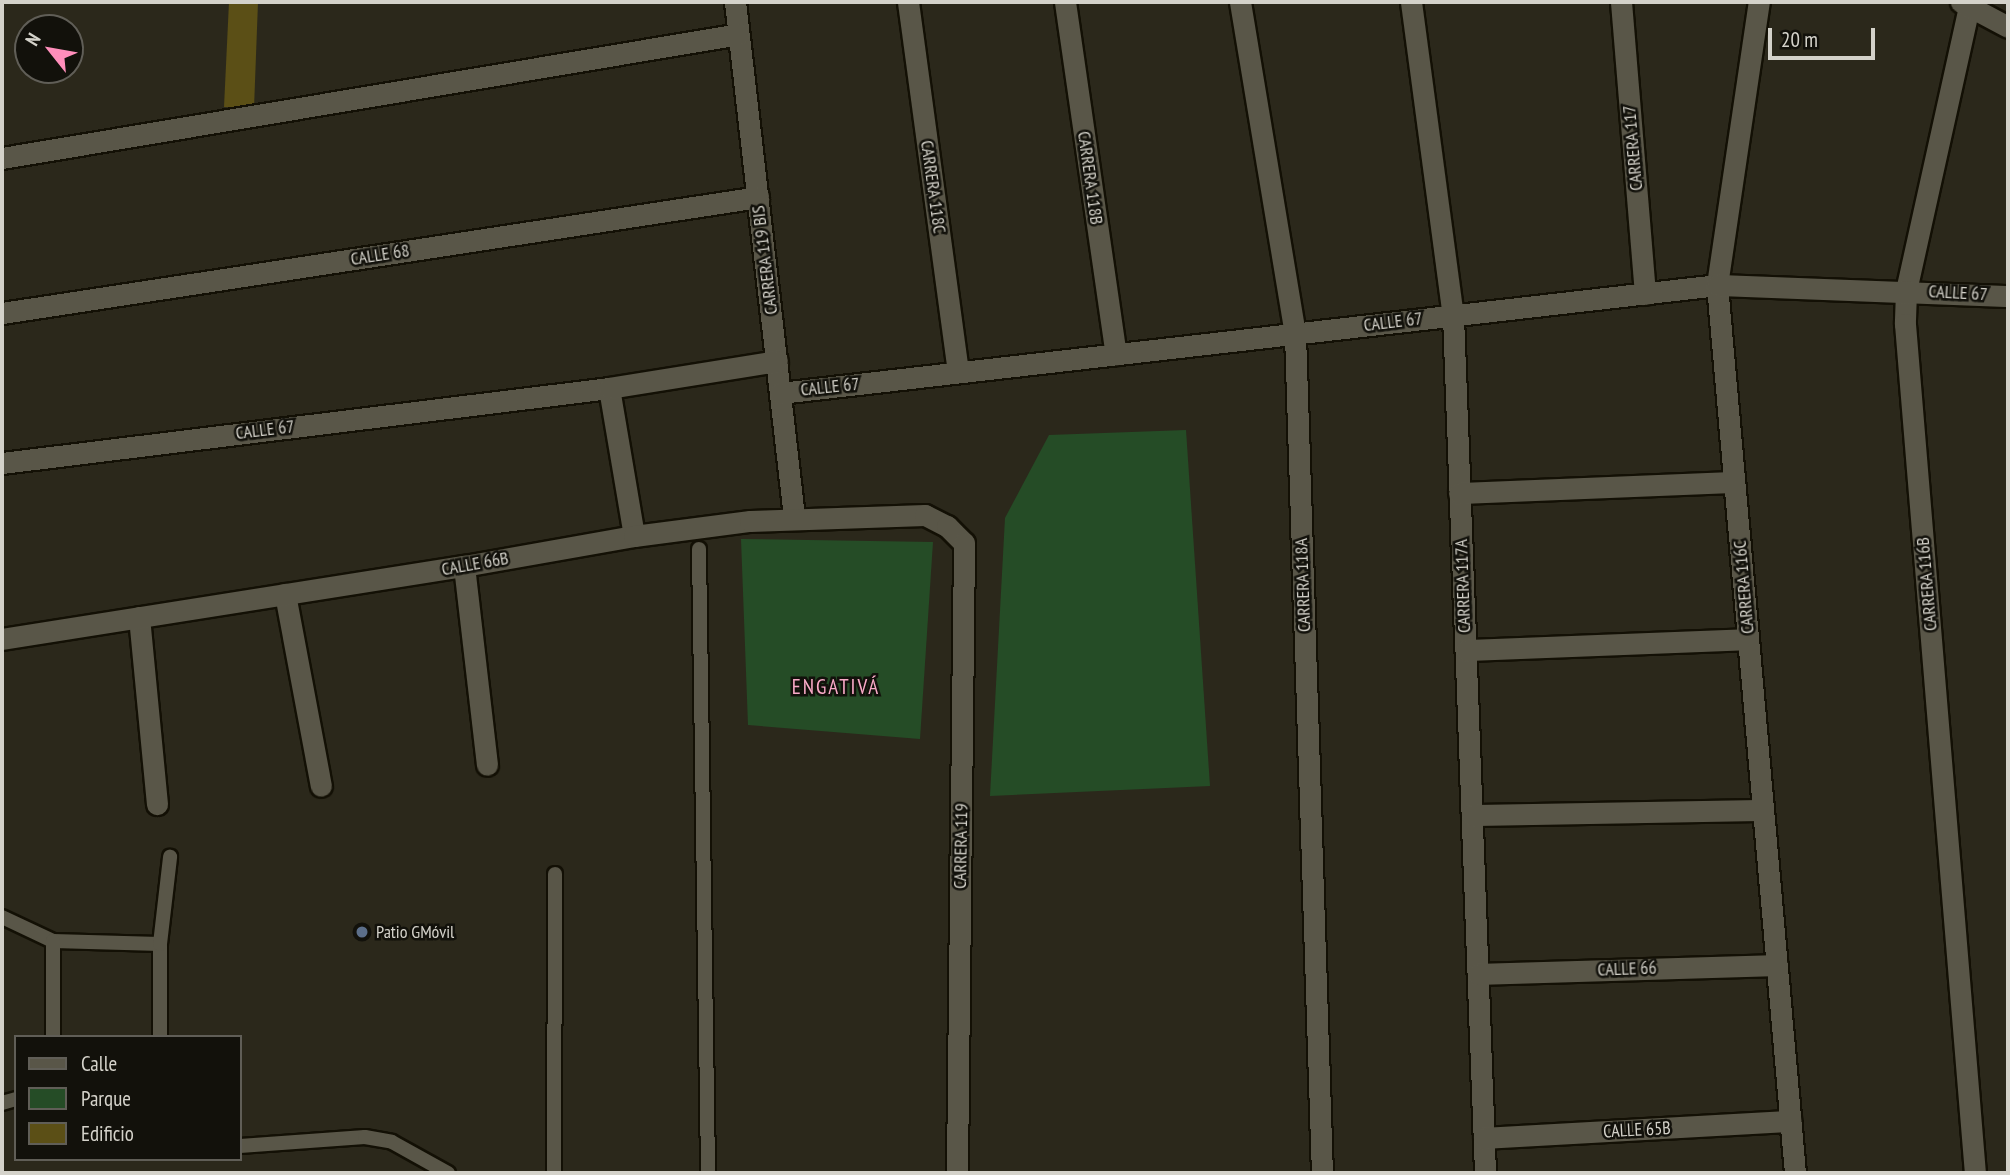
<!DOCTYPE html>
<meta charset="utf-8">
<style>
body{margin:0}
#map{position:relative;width:2010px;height:1175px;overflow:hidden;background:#2b281b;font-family:"PT Sans Narrow",sans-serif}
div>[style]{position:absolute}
.green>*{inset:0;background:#254c26}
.building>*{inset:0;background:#5b4f16}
.roads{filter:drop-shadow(2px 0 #131005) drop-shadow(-2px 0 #131005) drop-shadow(0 2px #131005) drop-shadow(0 -2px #131005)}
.lane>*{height:14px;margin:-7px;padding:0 7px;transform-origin:7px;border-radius:7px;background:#595648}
.street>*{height:21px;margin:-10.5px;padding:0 10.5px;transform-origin:10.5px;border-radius:10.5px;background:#595648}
.secondary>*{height:21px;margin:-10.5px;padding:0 10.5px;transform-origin:10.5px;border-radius:10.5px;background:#595648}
.dots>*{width:19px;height:19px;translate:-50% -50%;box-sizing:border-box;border:4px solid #12110b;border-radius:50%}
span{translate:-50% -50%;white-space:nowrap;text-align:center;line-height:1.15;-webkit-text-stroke:5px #12110b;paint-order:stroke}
.street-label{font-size:18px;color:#d4d2ca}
.poi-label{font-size:18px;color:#d4d2ca}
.left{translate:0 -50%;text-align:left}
.quarter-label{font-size:21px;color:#f9aac7;letter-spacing:2px}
.frame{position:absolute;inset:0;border:4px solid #d4d2ca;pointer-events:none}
.legend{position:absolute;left:14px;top:1035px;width:228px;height:126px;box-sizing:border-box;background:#12110b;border:2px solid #605e57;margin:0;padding:9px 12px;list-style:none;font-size:21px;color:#d4d2ca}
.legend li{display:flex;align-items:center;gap:14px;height:35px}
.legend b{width:35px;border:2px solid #605e57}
.north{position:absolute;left:14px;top:14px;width:70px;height:70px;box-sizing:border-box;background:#12110b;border:2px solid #605e57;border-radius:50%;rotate:301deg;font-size:19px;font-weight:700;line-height:28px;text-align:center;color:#d4d2ca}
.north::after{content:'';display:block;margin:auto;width:24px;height:32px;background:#ff8ebb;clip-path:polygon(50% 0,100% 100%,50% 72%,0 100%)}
.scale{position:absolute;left:1768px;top:28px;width:107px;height:32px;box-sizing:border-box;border:4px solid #d4d2ca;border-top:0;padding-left:9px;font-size:21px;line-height:24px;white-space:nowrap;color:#d4d2ca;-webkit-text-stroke:5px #12110b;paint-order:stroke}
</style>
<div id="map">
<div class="green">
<i style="clip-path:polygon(1186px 430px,1210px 786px,990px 796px,1005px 518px,1049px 435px)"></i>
<i style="clip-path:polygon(741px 539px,933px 542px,920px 739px,748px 725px)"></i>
</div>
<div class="building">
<i style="clip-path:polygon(229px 2px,258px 2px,254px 108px,224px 107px)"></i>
</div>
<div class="roads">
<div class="lane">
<i style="left:699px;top:549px;width:624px;rotate:89.17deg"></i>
<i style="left:2px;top:917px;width:56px;rotate:25.2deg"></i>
<i style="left:53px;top:941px;width:107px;rotate:1.6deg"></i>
<i style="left:53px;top:1037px;width:96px;rotate:-90deg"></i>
<i style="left:160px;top:1037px;width:93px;rotate:-90deg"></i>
<i style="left:160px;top:944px;width:88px;rotate:-83.4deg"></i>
<i style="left:2px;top:1103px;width:15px;rotate:-16deg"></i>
<i style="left:240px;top:1146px;width:125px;rotate:-4.1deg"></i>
<i style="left:365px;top:1137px;width:27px;rotate:10deg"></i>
<i style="left:392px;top:1142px;width:64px;rotate:29deg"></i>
<i style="left:554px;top:1173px;width:299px;rotate:-89.8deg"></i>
</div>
<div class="street">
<i style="left:735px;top:2px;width:518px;rotate:83.46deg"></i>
<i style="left:908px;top:2px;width:373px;rotate:82.3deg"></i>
<i style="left:1065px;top:2px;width:356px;rotate:81.8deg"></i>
<i style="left:1240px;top:2px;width:337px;rotate:80.6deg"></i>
<i style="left:1295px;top:334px;width:839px;rotate:88.16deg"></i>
<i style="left:1411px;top:2px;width:317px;rotate:82.4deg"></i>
<i style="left:1453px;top:316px;width:858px;rotate:87.86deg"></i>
<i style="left:1621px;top:2px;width:293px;rotate:85.3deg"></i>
<i style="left:1970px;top:2px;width:296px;rotate:102.5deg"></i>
<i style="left:1906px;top:291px;width:33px;rotate:92deg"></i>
<i style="left:1905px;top:324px;width:852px;rotate:85.29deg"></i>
<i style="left:2px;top:158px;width:747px;rotate:-9.55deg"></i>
<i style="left:2px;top:313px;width:765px;rotate:-8.72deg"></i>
<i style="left:609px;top:388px;width:150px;rotate:80.4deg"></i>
<i style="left:780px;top:393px;width:943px;rotate:-6.57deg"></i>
<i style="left:1717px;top:285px;width:286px;rotate:-81.6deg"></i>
<i style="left:2px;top:463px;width:612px;rotate:-7.04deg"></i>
<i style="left:609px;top:388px;width:170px;rotate:-9.1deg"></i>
<i style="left:1459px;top:493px;width:275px;rotate:-2.3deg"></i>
<i style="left:464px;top:566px;width:200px;rotate:83.4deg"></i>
<i style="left:285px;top:594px;width:195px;rotate:79.4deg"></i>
<i style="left:139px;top:617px;width:188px;rotate:84.5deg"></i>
<i style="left:2px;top:639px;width:468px;rotate:-9deg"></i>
<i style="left:464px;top:566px;width:173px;rotate:-10deg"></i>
<i style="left:634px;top:536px;width:117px;rotate:-7.4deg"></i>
<i style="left:750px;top:521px;width:175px;rotate:-2deg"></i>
<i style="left:925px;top:515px;width:25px;rotate:27deg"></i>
<i style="left:947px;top:526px;width:24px;rotate:45deg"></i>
<i style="left:964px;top:543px;width:630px;rotate:90.64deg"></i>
<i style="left:1466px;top:650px;width:282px;rotate:-2.2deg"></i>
<i style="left:1472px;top:815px;width:291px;rotate:-1deg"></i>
<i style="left:1478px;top:974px;width:299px;rotate:-1.7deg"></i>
<i style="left:1484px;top:1138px;width:307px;rotate:-3.2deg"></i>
</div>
<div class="secondary">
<i style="left:1961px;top:2px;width:53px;rotate:28deg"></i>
<i style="left:1795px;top:1173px;width:891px;rotate:-95.02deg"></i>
<i style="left:1717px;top:285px;width:291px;rotate:2.2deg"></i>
</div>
</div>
<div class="dots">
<i style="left:362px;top:932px;background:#5c6f8a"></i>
</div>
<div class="street-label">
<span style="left:1633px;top:148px;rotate:-95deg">CARRERA 117</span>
<span style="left:1090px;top:178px;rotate:82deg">CARRERA 118B</span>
<span style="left:933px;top:187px;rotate:82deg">CARRERA 118C</span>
<span style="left:380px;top:255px;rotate:-9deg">CALLE 68</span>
<span style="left:765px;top:260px;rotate:-97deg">CARRERA 119 BIS</span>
<span style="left:1958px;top:293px;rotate:3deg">CALLE 67</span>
<span style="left:1393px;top:322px;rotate:-7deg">CALLE 67</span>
<span style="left:830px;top:387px;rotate:-6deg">CALLE 67</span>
<span style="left:265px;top:430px;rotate:-7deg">CALLE 67</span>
<span style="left:475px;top:564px;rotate:-10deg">CALLE 66B</span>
<span style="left:1927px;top:584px;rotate:-95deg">CARRERA 116B</span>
<span style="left:1303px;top:585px;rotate:-92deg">CARRERA 118A</span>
<span style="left:1463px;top:586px;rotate:-92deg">CARRERA 117A</span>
<span style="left:1744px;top:587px;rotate:-95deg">CARRERA 116C</span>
<span style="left:961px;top:846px;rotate:-89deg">CARRERA 119</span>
<span style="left:1627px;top:969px;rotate:-2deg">CALLE 66</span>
<span style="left:1637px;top:1130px;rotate:-3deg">CALLE 65B</span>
</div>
<div class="poi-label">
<span class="left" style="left:376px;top:932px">Patio GMóvil</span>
</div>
<div class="quarter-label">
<span style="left:836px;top:687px">ENGATIVÁ</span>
</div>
<div class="frame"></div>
<ul class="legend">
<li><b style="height:9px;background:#595648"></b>Calle</li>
<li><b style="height:19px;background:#254c26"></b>Parque</li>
<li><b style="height:19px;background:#5b4f16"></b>Edificio</li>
</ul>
<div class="north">N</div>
<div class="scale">20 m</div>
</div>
